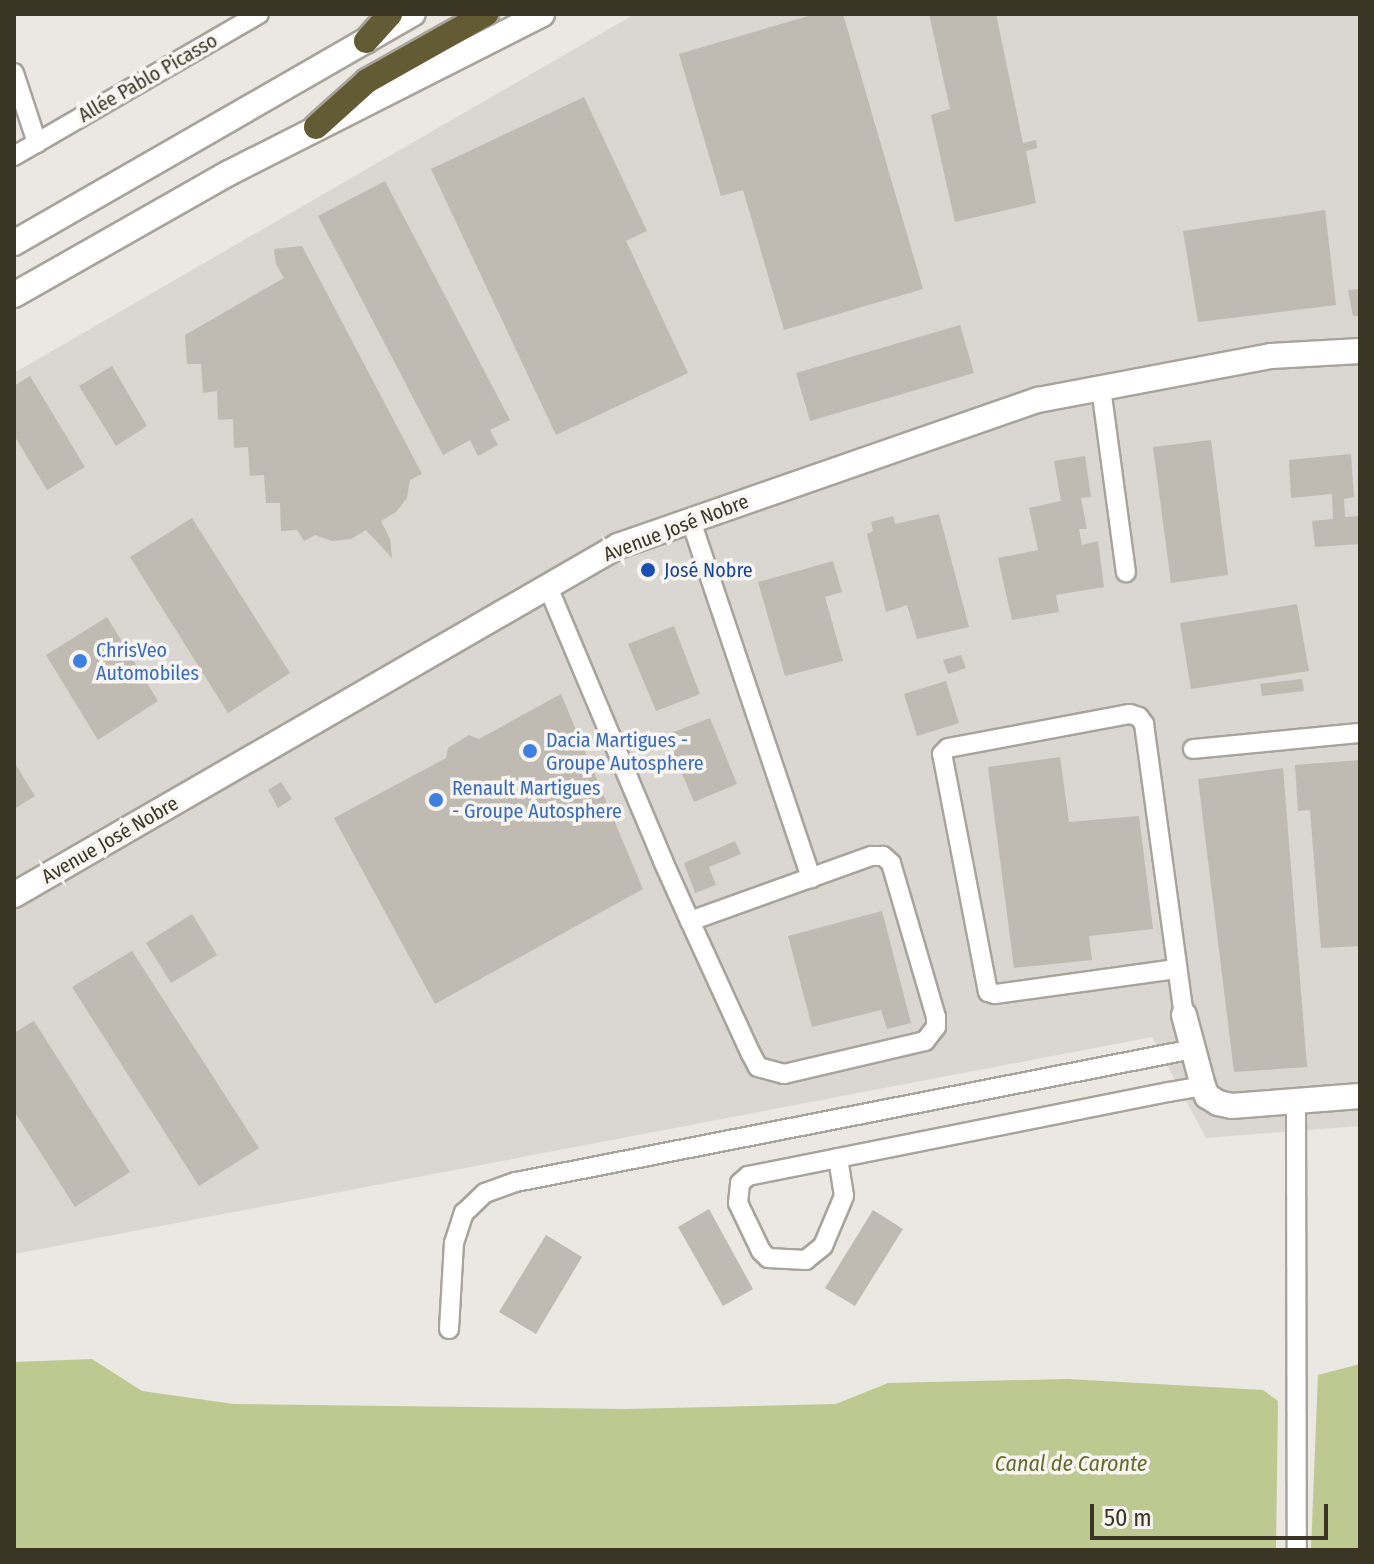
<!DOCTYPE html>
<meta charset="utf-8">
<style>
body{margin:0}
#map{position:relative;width:1374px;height:1564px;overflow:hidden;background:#ebe7e3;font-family:"Fira Sans Condensed",sans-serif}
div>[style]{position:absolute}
.built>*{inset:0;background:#dad6d1}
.water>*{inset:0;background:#bec991}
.building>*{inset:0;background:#bfbbb2}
.roads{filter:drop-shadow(2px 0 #a8a39b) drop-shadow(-2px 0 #a8a39b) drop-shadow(0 2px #a8a39b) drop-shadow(0 -2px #a8a39b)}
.lane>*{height:18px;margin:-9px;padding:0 9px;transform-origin:9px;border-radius:9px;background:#fff}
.street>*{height:24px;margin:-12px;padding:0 12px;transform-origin:12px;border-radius:12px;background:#fff}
.secondary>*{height:24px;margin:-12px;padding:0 12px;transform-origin:12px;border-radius:12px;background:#fff}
.highway>*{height:24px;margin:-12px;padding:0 12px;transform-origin:12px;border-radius:12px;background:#625b34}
.dots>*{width:22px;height:22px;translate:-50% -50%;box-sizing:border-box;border:4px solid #f8f5f3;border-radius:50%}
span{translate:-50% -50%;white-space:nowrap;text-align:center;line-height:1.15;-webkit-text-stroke:7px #f8f5f3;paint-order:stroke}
.street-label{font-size:20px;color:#3a3525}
.transit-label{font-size:20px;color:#164399}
.left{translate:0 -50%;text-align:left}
.shop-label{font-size:20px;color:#366cbe}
.water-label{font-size:22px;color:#5e6e26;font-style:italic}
.frame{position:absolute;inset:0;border:16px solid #3a3525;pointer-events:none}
.scale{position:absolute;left:1090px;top:1504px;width:238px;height:36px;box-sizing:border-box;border:4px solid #3a3525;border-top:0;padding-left:10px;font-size:24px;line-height:28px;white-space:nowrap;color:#3a3525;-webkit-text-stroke:6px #f8f5f3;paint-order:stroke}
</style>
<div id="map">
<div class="built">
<i style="clip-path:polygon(635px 14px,1360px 14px,1360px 1126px,1206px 1138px,1152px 1037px,14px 1254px,14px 373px)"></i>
</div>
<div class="water">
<i style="clip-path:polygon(92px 1359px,142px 1391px,234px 1404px,626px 1409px,836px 1404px,888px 1383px,1068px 1379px,1263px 1390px,1278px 1401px,1276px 1550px,14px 1550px,14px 1362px)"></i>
<i style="clip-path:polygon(1360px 1364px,1360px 1550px,1311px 1550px,1318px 1375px)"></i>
</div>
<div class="building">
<i style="clip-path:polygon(815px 14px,843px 14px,923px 289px,784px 330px,743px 190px,721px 196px,679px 54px)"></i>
<i style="clip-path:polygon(929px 14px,996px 14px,1023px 143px,1036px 140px,1037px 148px,1026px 151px,1036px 203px,955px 222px,931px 115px,950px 109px)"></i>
<i style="clip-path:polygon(584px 97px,647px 231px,626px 241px,688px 373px,556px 435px,431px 169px)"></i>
<i style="clip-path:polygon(385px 181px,510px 420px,490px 430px,498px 445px,478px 456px,470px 440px,443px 455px,318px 216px)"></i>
<i style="clip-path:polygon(1325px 210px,1336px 305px,1198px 322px,1183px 231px)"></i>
<i style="clip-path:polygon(302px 246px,422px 474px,410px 480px,407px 498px,396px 512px,381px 521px,390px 539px,392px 558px,366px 530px,351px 539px,332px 541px,315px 535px,304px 541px,297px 530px,281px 531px,280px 503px,266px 503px,264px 475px,250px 476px,248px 447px,234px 448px,233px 419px,218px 420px,217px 391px,203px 393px,201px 364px,187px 364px,185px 335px,284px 278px,276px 264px,274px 249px)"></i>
<i style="clip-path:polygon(1360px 289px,1360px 316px,1353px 316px,1348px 290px)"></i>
<i style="clip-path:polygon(960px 325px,974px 373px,810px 421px,796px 373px)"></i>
<i style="clip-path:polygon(112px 366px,147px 426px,116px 446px,79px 386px)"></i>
<i style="clip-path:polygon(30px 376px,85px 467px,47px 490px,14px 435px,14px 386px)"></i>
<i style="clip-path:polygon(1211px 440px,1228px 575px,1171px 583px,1153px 447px)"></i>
<i style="clip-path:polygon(1351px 454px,1354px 497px,1344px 499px,1345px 517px,1360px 516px,1360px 544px,1315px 547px,1312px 521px,1333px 519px,1332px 494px,1291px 498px,1289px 460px)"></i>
<i style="clip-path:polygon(1085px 456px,1091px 497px,1081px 498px,1087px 529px,1079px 529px,1082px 545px,1098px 541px,1104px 587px,1056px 595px,1059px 612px,1012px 620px,998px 558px,1038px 550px,1029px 508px,1061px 501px,1054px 461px)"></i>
<i style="clip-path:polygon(939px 514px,969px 627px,917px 639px,907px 605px,886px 612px,867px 534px,873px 531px,871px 522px,893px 516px,895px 524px)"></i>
<i style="clip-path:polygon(192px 518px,290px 673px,228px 713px,130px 557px)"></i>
<i style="clip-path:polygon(833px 561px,842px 592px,825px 597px,843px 661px,785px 676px,758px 582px)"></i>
<i style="clip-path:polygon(1297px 604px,1309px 671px,1191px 689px,1180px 623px)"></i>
<i style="clip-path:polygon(107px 617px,158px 701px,98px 740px,46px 655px)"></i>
<i style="clip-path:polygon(674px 626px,700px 694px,656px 711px,628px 644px)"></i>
<i style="clip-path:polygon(961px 655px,966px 668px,948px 674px,943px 660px)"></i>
<i style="clip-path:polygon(1302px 679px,1304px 691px,1262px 696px,1260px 684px)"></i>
<i style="clip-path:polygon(946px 681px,959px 723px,917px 736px,904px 694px)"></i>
<i style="clip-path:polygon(561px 694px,643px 889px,435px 1004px,334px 818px,446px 758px,448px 748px,469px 735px,479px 739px)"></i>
<i style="clip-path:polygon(710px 718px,737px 784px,694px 802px,666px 735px)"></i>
<i style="clip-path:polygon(1060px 757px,1069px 822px,1139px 816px,1153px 929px,1089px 936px,1092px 960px,1014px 968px,988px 767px)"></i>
<i style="clip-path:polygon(1360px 760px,1360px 946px,1321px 948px,1310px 810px,1298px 811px,1295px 765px)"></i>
<i style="clip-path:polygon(14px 762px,35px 796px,14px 809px)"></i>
<i style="clip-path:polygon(1283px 768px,1307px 1067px,1234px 1072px,1198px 779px)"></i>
<i style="clip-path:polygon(281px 782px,292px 799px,278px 808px,268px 790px)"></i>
<i style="clip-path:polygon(735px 841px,741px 854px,709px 867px,716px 885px,695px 893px,684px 863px)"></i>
<i style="clip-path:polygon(882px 911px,911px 1023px,887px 1029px,881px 1010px,812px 1027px,788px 936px)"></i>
<i style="clip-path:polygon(192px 914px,217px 955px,171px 983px,146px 943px)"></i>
<i style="clip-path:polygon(132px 951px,259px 1148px,199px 1186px,72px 987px)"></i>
<i style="clip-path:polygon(34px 1021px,130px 1172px,75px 1207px,14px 1111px,14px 1033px)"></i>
<i style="clip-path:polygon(709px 1209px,753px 1289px,723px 1306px,678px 1227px)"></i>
<i style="clip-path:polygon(873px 1210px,903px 1229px,855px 1306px,825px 1288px)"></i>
<i style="clip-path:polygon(546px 1235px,582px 1257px,536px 1334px,499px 1312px)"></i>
</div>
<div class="roads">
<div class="lane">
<i style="left:14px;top:73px;width:74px;rotate:71.8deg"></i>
<i style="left:14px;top:156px;width:283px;rotate:-30.1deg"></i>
<i style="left:1101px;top:388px;width:186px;rotate:82.3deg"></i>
<i style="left:691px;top:521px;width:377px;rotate:71.4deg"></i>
<i style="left:548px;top:587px;width:297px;rotate:67.2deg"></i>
<i style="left:663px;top:861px;width:66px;rotate:65.8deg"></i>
<i style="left:690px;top:921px;width:146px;rotate:65.4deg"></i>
<i style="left:751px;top:1054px;width:15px;rotate:62deg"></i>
<i style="left:758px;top:1067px;width:27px;rotate:15deg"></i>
<i style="left:784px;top:1074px;width:145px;rotate:-13.2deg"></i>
<i style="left:925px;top:1041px;width:18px;rotate:-52deg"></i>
<i style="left:936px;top:1027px;width:10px;rotate:-90deg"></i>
<i style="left:936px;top:1017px;width:160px;rotate:-106.3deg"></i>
<i style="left:891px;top:863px;width:11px;rotate:-139deg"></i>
<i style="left:883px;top:856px;width:12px;rotate:180deg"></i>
<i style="left:871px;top:856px;width:192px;rotate:160.2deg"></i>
<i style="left:1193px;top:749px;width:168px;rotate:-5.5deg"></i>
<i style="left:1176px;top:969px;width:183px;rotate:172.1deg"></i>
<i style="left:995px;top:994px;width:7px;rotate:-164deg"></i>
<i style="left:988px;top:992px;width:242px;rotate:-100.9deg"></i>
<i style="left:942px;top:754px;width:8px;rotate:-45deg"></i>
<i style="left:948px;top:748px;width:185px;rotate:-10.6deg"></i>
<i style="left:1130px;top:714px;width:9px;rotate:18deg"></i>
<i style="left:1139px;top:717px;width:9px;rotate:54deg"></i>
<i style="left:1144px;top:724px;width:294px;rotate:82.2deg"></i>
<i style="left:1296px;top:1103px;width:447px;rotate:89.9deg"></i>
<i style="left:838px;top:1158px;width:38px;rotate:81deg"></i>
<i style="left:844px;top:1196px;width:54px;rotate:112.8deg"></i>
<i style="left:823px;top:1246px;width:22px;rotate:141deg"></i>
<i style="left:806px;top:1260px;width:38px;rotate:-177deg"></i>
<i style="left:768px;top:1258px;width:10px;rotate:-135deg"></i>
<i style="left:761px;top:1251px;width:53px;rotate:-115.6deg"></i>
<i style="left:738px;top:1203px;width:20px;rotate:-84deg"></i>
<i style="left:740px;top:1183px;width:11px;rotate:-41deg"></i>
<i style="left:748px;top:1176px;width:92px;rotate:-11.3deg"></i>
<i style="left:838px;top:1158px;width:338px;rotate:-11.3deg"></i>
<i style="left:1169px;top:1092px;width:35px;rotate:-10deg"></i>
<i style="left:449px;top:1329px;width:86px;rotate:-86.7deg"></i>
<i style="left:454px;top:1243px;width:32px;rotate:-72deg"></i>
<i style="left:464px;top:1213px;width:29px;rotate:-44deg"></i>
<i style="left:485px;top:1193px;width:33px;rotate:-20deg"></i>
<i style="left:516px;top:1182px;width:690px;rotate:-11.11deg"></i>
</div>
<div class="street">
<i style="left:14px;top:895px;width:698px;rotate:-30.02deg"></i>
<i style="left:618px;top:546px;width:445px;rotate:-19.2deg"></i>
<i style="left:1038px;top:400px;width:237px;rotate:-10.7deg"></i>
<i style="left:1271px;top:356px;width:89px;rotate:-3.2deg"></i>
<i style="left:1184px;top:1015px;width:73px;rotate:75deg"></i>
<i style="left:1203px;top:1086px;width:11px;rotate:68deg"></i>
<i style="left:1207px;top:1096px;width:13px;rotate:32deg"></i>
<i style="left:1218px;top:1103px;width:14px;rotate:12deg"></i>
<i style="left:1232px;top:1106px;width:128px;rotate:-4.5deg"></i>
</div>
<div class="secondary">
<i style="left:14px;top:243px;width:460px;rotate:-29.9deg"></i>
<i style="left:14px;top:295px;width:247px;rotate:-29.6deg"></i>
<i style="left:229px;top:173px;width:351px;rotate:-26.9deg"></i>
</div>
<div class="highway">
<i style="left:366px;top:41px;width:36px;rotate:-48deg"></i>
<i style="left:316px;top:127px;width:69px;rotate:-42deg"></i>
<i style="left:367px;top:81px;width:137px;rotate:-29.4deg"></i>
</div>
</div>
<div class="dots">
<i style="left:648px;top:570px;background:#1a4fb4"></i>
<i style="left:80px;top:661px;background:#3f7fe0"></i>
<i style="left:530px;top:751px;background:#3f7fe0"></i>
<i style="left:436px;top:800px;background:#3f7fe0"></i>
</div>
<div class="street-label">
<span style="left:148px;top:78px;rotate:-30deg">Allée Pablo Picasso</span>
<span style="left:676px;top:528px;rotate:-21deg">Avenue José Nobre</span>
<span style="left:110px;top:840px;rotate:-30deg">Avenue José Nobre</span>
</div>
<div class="transit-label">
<span class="left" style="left:664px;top:570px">José Nobre</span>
</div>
<div class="shop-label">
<span class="left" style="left:96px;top:662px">ChrisVeo<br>Automobiles</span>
<span class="left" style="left:546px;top:752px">Dacia Martigues -<br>Groupe Autosphere</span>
<span class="left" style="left:452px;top:800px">Renault Martigues<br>- Groupe Autosphere</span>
</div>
<div class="water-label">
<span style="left:1071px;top:1464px">Canal de Caronte</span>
</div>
<div class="frame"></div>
<div class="scale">50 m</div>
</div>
